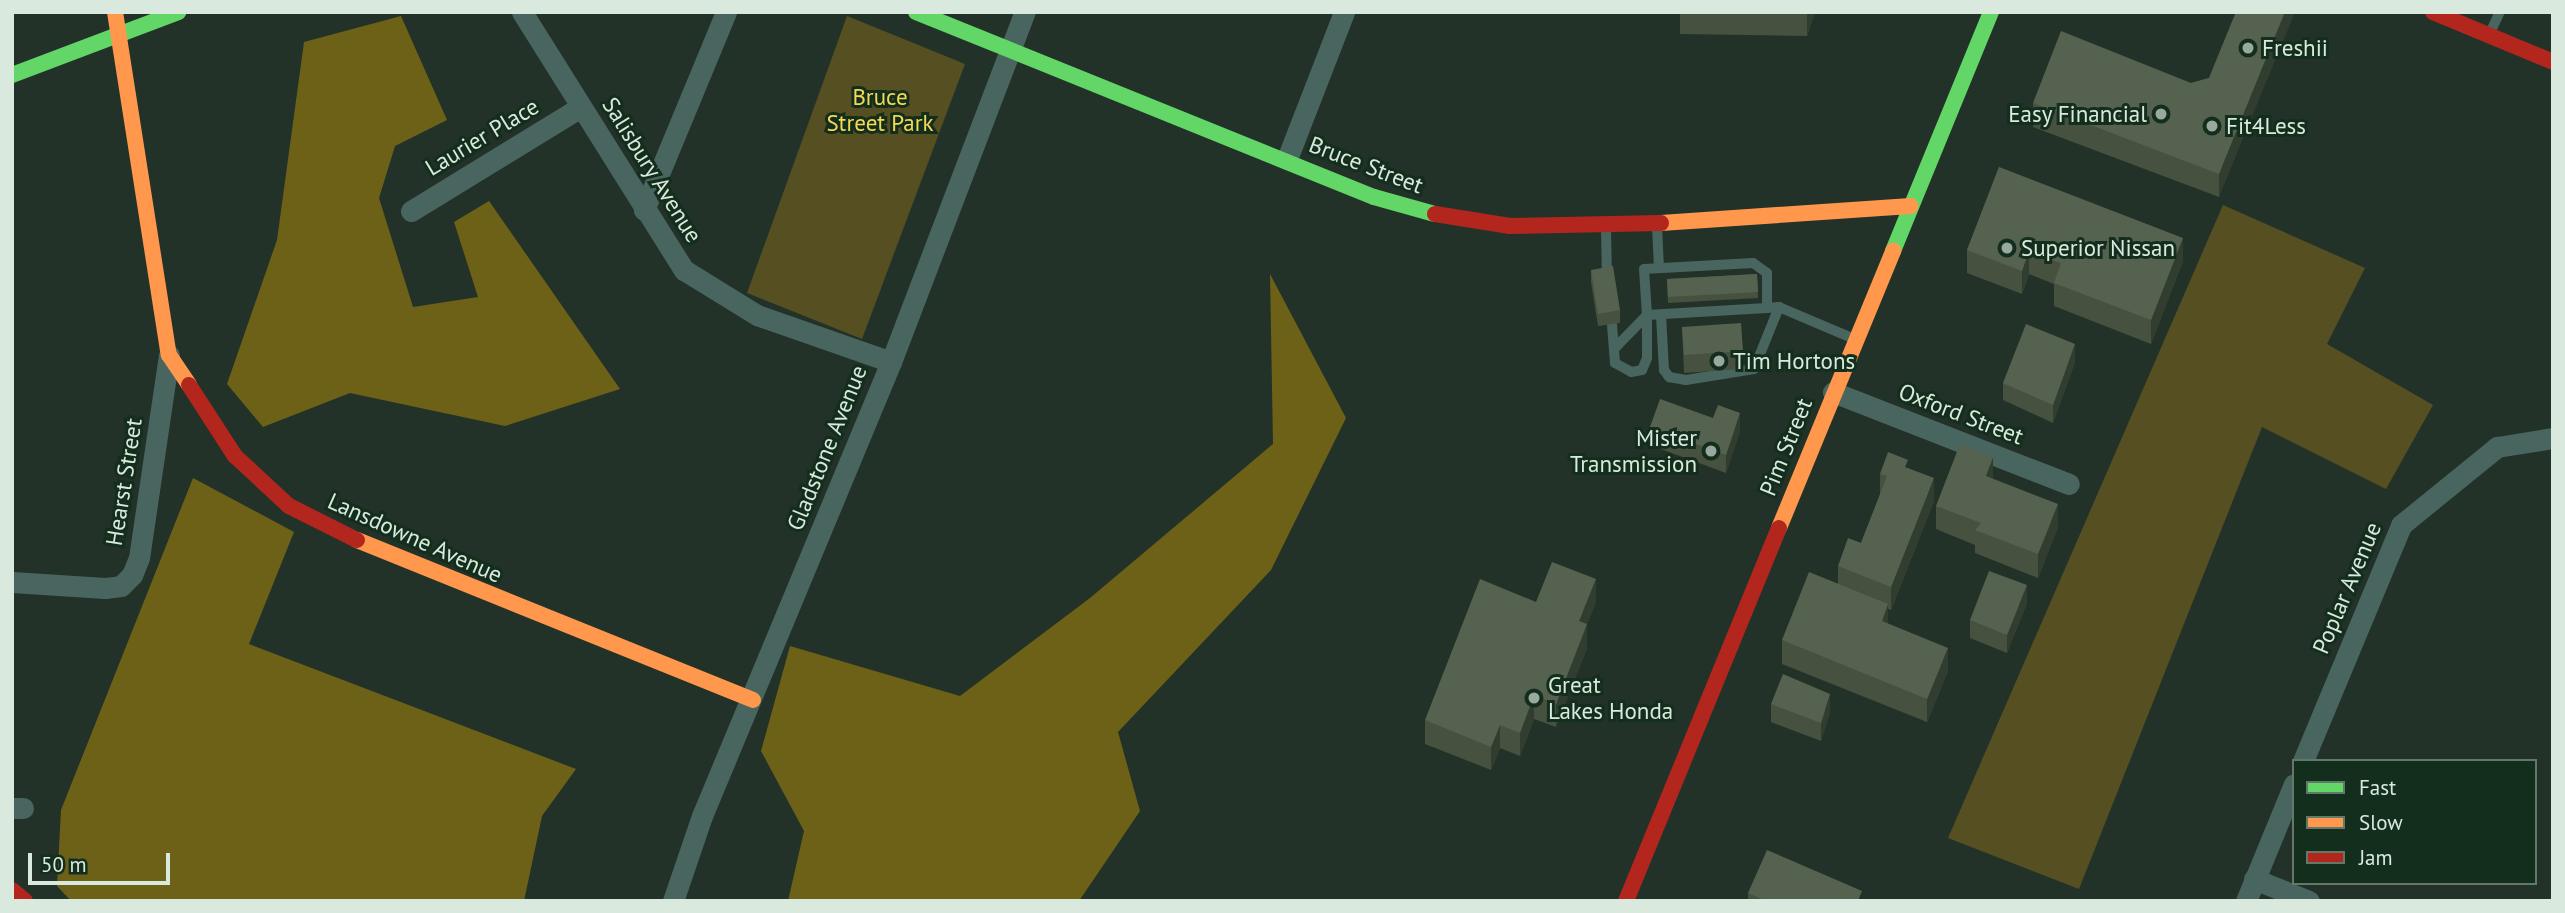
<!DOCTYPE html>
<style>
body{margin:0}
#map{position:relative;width:2565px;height:913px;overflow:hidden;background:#233228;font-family:"PT Sans",sans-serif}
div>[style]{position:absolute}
.green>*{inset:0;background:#564f22}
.forest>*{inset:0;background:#6d6118}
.lane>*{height:10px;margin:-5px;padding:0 5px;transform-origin:5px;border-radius:5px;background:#49655f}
.street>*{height:21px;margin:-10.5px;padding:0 10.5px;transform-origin:10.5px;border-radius:10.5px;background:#49655f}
.fast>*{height:16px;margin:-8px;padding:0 8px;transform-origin:8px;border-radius:8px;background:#63d668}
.slow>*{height:16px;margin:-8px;padding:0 8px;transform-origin:8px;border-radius:8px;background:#ff974d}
.jam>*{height:16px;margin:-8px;padding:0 8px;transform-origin:8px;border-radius:8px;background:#b3261e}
.wall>*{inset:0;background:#46513f}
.shaded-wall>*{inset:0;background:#313e2f}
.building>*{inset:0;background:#566250}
.dots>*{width:19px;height:19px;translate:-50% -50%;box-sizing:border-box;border:4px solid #132e1d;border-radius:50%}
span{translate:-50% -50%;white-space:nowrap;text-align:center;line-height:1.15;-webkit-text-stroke:6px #132e1d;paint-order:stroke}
.poi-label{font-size:23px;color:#d9e9dd}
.left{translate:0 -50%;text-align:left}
.right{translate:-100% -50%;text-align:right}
.park-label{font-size:23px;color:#f6d952}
.street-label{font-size:23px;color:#d9e9dd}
.frame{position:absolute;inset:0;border:14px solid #d9e9dd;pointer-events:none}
.legend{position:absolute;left:2292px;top:759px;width:245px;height:126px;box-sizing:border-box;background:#132e1d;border:2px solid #62796a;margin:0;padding:9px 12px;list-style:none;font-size:21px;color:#d9e9dd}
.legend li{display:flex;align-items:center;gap:14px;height:35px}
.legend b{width:35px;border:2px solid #62796a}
.scale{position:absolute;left:28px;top:853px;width:142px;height:32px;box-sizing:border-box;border:4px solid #d9e9dd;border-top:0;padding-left:9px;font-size:21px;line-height:24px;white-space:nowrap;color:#d9e9dd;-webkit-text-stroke:5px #132e1d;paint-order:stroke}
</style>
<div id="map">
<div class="green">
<i style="clip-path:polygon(847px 16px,965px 64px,862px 339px,747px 293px)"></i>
<i style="clip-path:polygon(2223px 205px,2365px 268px,2327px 344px,2433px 405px,2386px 489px,2262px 427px,2079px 889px,1948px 838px)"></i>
</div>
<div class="forest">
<i style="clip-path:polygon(401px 16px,447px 120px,395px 146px,379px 198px,413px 307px,478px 297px,454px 222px,489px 201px,620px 389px,505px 426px,350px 393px,263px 427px,227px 384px,277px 240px,304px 42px)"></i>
<i style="clip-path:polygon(1270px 274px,1346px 418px,1271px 570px,1118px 732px,1140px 811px,1079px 901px,788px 901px,804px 831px,761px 751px,790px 646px,960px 696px,1090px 598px,1273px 444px)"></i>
<i style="clip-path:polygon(193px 478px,294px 532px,249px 644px,576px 769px,542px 816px,524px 901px,71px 901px,57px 886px,61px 810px)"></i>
</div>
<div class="lane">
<i style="left:2490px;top:33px;width:23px;rotate:-65deg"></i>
<i style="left:1657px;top:226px;width:42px;rotate:87.3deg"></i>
<i style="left:1606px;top:229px;width:50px;rotate:88.9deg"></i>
<i style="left:1767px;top:308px;width:35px;rotate:-90deg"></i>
<i style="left:1767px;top:273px;width:17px;rotate:-144deg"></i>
<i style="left:1753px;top:263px;width:109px;rotate:176.8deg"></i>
<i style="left:1644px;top:269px;width:46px;rotate:86.3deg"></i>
<i style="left:1647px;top:315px;width:120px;rotate:-3.3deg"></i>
<i style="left:1767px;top:308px;width:12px;rotate:-5deg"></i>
<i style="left:1779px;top:307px;width:79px;rotate:23deg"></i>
<i style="left:1611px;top:312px;width:51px;rotate:85.5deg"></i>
<i style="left:1615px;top:363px;width:18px;rotate:29deg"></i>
<i style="left:1631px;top:372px;width:11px;rotate:-10deg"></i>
<i style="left:1642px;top:370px;width:13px;rotate:-67deg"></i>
<i style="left:1647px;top:358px;width:43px;rotate:-90deg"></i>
<i style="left:1661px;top:315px;width:55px;rotate:86.9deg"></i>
<i style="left:1664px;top:370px;width:9px;rotate:54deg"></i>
<i style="left:1669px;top:377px;width:17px;rotate:10deg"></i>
<i style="left:1686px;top:380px;width:69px;rotate:-9.2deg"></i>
<i style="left:1754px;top:369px;width:67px;rotate:-68deg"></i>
<i style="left:1615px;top:348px;width:46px;rotate:-45.9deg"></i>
</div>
<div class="street">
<i style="left:522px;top:12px;width:305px;rotate:57.9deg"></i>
<i style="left:684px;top:270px;width:86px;rotate:31.7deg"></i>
<i style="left:757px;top:315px;width:142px;rotate:19.3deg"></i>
<i style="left:1287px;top:159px;width:158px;rotate:-68.8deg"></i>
<i style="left:644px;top:210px;width:214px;rotate:-67.5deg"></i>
<i style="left:411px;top:211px;width:199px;rotate:-31.5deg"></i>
<i style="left:1833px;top:392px;width:253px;rotate:21.3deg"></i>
<i style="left:12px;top:582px;width:93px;rotate:3.7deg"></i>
<i style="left:105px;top:588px;width:16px;rotate:-7deg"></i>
<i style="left:121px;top:586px;width:16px;rotate:-45deg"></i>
<i style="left:132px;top:575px;width:18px;rotate:-68deg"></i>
<i style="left:139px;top:558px;width:205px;rotate:-81.6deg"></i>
<i style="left:2303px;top:761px;width:256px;rotate:-67.4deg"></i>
<i style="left:2401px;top:525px;width:124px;rotate:-39.1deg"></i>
<i style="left:2497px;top:447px;width:57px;rotate:-9.1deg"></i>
<i style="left:12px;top:808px;width:11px"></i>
<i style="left:2254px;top:879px;width:59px;rotate:21.8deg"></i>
<i style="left:673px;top:901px;width:90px;rotate:-71.2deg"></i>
<i style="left:702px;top:816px;width:492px;rotate:-67.4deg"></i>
<i style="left:891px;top:362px;width:375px;rotate:-69.1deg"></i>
<i style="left:2246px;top:901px;width:126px;rotate:-67.7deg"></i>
</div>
<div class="fast">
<i style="left:916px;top:12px;width:494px;rotate:22deg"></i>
<i style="left:1374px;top:197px;width:63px;rotate:15.6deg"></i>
<i style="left:12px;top:75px;width:178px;rotate:-20.7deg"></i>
<i style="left:1893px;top:251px;width:258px;rotate:-67.7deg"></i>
</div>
<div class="slow">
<i style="left:115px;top:12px;width:347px;rotate:81.1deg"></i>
<i style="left:169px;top:355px;width:36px;rotate:56deg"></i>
<i style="left:1661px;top:223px;width:250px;rotate:-3.9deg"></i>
<i style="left:1779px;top:528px;width:300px;rotate:-67.6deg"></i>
<i style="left:357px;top:540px;width:427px;rotate:22deg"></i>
</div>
<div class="jam">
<i style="left:2433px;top:12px;width:130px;rotate:22.6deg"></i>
<i style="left:1435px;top:214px;width:76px;rotate:9.1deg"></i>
<i style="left:1510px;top:226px;width:151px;rotate:-1.1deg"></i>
<i style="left:189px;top:385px;width:85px;rotate:57.1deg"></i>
<i style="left:235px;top:456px;width:74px;rotate:42.8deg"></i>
<i style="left:289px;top:506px;width:76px;rotate:26.6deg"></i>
<i style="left:12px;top:890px;width:17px;rotate:40deg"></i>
<i style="left:1626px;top:901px;width:403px;rotate:-67.7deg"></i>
</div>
<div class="wall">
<i style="clip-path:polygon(1680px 12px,1815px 12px,1807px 36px,1680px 34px)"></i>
<i style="clip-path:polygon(2236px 12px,2219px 197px,2033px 127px,2033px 103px,2191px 83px,2209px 78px)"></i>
<i style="clip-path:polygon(1999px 167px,2183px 261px,2151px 344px,2054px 306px,2054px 284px,2029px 274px,2022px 294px,1967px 273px,1967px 250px)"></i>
<i style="clip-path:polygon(1591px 270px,1620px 310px,1620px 323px,1598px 326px,1591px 282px)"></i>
<i style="clip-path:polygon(1757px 274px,1758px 298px,1668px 303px,1667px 279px)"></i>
<i style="clip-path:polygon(1682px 327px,1743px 351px,1743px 369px,1684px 373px)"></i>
<i style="clip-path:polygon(2075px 362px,2053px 423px,2003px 400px,2003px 383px)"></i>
<i style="clip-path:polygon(1650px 427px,1740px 431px,1726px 473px,1650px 445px)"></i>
<i style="clip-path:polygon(1908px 468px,1934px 501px,1891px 610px,1888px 609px,1888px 624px,1948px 671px,1927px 722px,1782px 664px,1782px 640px,1838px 583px,1838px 566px,1861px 543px,1880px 495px,1880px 474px)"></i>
<i style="clip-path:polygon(1993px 479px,2058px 527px,2038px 578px,1975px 553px,1975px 545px,1936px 529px,1936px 506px)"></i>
<i style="clip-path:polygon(1596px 602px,1587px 624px,1587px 648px,1556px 727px,1534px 719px,1520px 756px,1500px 748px,1491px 770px,1425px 744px,1425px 720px)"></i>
<i style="clip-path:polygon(2027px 603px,2007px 653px,1970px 638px,1970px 620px)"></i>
<i style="clip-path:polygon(1771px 704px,1830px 712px,1821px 741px,1771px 722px)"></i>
<i style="clip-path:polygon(1748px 893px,1862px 901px,1748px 901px)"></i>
</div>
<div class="shaded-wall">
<i style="clip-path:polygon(1807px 12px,1815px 12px,1807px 36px)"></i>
<i style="clip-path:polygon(2285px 12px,2295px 12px,2219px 197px,2219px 174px)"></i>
<i style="clip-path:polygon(2183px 238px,2183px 261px,2151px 344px,2151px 320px)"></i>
<i style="clip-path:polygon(2029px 251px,2029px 274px,2022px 294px,2022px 271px)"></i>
<i style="clip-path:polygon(2075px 344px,2075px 362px,2053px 423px,2053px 405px)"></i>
<i style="clip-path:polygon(1740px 413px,1740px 431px,1726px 473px,1726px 455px)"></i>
<i style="clip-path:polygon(1993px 457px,1993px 480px,1986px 476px)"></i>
<i style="clip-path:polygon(1934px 478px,1934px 501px,1891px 610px,1891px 587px)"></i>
<i style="clip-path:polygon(2058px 504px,2058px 527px,2038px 578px,2038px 554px)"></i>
<i style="clip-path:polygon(1596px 579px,1596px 602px,1579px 644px,1579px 621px)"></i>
<i style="clip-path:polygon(2027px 585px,2027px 603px,2007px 653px,2007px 635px)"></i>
<i style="clip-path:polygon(1888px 604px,1888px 627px,1882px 621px)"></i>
<i style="clip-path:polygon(1587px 624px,1587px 648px,1556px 727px,1556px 704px)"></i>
<i style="clip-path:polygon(1948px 648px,1948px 671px,1927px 722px,1927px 699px)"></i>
<i style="clip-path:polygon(1830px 694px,1830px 712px,1821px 741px,1821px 723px)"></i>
<i style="clip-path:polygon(1534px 695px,1534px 719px,1520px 756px,1520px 733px)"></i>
<i style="clip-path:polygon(1500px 725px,1500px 748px,1491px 770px,1491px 747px)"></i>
</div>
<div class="building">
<i style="clip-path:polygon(2236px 12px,2285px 12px,2219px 174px,2033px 103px,2061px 31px,2191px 83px,2209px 78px)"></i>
<i style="clip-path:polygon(1999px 167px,2183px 238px,2151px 320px,2054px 283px,2061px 263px,2029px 251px,2022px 271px,1967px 250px)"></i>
<i style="clip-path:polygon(1613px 266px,1620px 310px,1598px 314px,1591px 270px)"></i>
<i style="clip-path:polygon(1757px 274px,1758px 292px,1668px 297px,1667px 279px)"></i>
<i style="clip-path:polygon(1741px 323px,1743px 351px,1684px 355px,1682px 327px)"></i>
<i style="clip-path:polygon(2026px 324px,2075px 344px,2053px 405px,2003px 383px)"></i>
<i style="clip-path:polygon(1660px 399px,1713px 418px,1718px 405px,1740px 413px,1726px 455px,1650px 427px)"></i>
<i style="clip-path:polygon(1960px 444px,1993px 457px,1986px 476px,2058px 504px,2038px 554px,1975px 530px,1981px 523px,1936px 506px)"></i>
<i style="clip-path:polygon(1888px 452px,1908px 460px,1905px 467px,1934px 478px,1891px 587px,1838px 566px,1848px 538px,1861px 543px,1887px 476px,1880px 474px)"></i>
<i style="clip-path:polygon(1552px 562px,1596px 579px,1579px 621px,1587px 624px,1556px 704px,1534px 695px,1520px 733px,1500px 725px,1491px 747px,1425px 720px,1480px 579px,1536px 602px)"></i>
<i style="clip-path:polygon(1989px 571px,2027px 585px,2007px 635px,1970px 620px)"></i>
<i style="clip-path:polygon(1809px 572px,1888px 604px,1882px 621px,1948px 648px,1927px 699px,1782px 640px)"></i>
<i style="clip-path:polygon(1783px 674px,1830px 694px,1821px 723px,1771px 704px)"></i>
<i style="clip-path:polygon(1767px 850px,1862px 891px,1858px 901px,1761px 901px,1762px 899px,1748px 893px)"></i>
</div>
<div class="dots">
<i style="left:2248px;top:48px;background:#99a99e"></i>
<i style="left:2161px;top:114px;background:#99a99e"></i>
<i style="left:2212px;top:126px;background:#99a99e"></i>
<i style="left:2007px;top:248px;background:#99a99e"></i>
<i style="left:1719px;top:361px;background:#99a99e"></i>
<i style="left:1711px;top:451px;background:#99a99e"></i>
<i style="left:1534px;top:698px;background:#99a99e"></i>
</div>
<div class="poi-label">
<span class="left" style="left:2262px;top:48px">Freshii</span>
<span class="right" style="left:2147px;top:114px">Easy Financial</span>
<span class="left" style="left:2226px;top:126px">Fit4Less</span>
<span class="left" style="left:2021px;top:248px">Superior Nissan</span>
<span class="left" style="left:1733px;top:361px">Tim Hortons</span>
<span class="right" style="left:1697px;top:451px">Mister<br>Transmission</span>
<span class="left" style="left:1548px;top:698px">Great<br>Lakes Honda</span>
</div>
<div class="park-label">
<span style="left:880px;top:110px">Bruce<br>Street Park</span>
</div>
<div class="street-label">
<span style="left:482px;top:137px;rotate:-31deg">Laurier Place</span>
<span style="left:1366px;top:165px;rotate:21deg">Bruce Street</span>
<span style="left:652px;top:170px;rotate:58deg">Salisbury Avenue</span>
<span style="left:1961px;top:414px;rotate:21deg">Oxford Street</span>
<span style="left:1786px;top:447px;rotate:-68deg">Pim Street</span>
<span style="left:827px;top:448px;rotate:-68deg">Gladstone Avenue</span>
<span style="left:124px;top:482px;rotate:-81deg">Hearst Street</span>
<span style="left:415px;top:538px;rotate:24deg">Lansdowne Avenue</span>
<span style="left:2347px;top:588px;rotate:-67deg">Poplar Avenue</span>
</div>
<div class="frame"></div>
<ul class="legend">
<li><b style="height:9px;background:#63d668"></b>Fast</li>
<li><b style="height:9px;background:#ff974d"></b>Slow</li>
<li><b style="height:9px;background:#b3261e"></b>Jam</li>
</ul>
<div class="scale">50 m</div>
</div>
